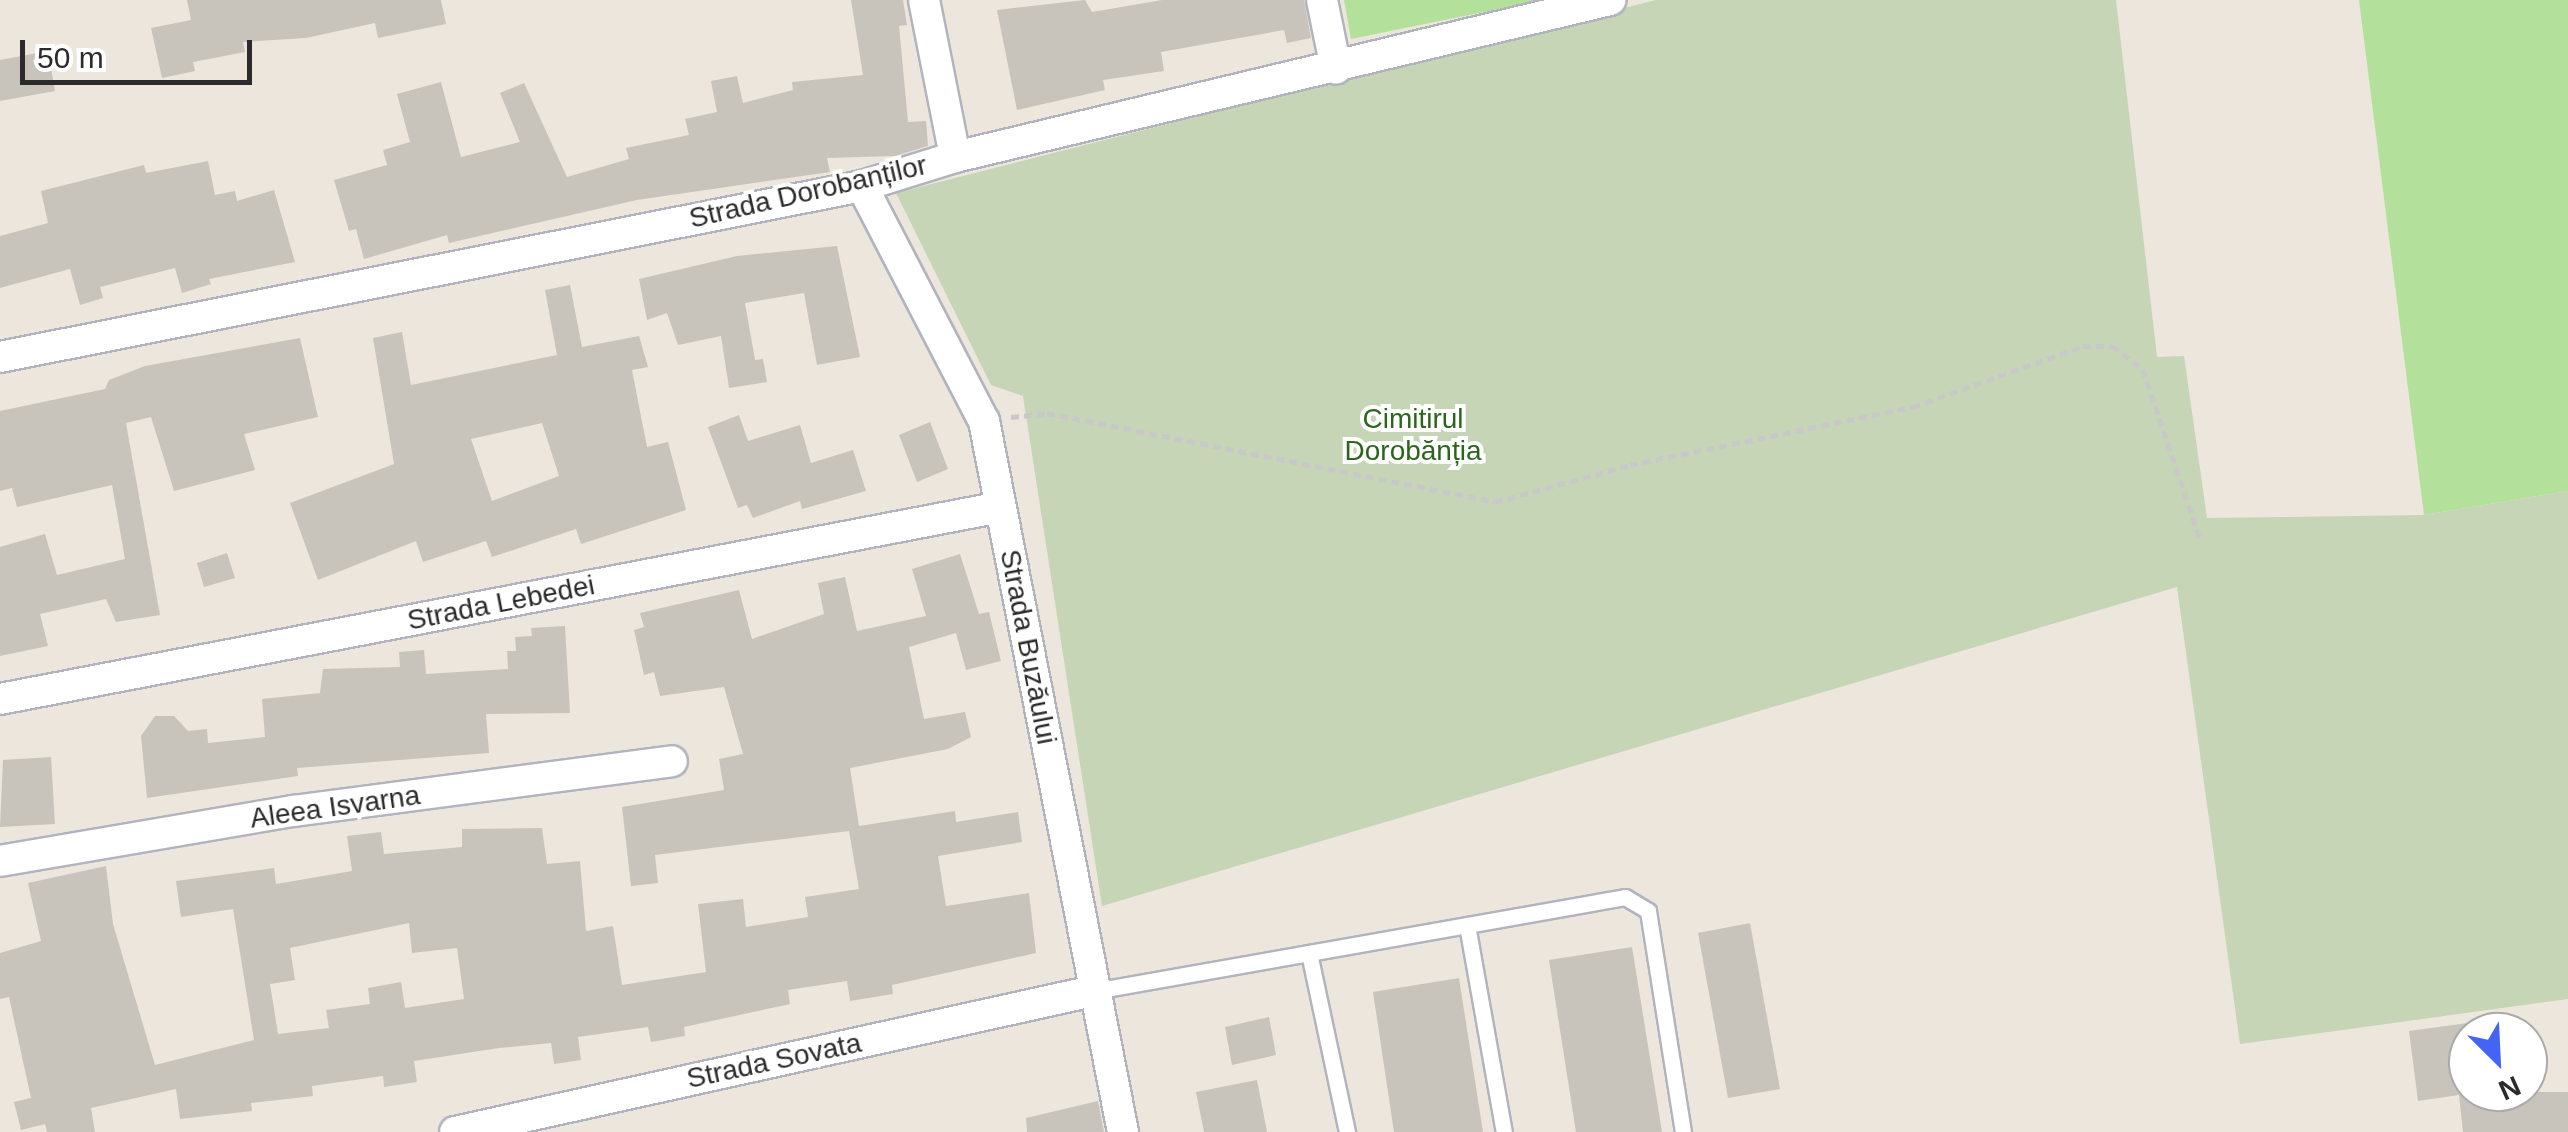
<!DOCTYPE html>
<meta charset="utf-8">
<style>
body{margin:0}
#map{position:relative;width:2568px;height:1132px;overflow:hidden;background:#ece6dd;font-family:Helvetica,sans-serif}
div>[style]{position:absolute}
.green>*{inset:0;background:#b3e19c}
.cemetery>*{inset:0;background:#c5d5b5}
.building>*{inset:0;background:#c8c4bc}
.path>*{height:5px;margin-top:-2.5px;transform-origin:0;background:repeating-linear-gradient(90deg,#c8c8c8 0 8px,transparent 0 13px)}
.roads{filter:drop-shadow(2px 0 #b1b4be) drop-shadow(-2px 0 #b1b4be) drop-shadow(0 2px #b1b4be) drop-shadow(0 -2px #b1b4be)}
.lane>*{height:15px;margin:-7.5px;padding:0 7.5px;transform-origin:7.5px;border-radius:7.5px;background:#fff}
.street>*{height:30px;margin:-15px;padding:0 15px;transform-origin:15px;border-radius:15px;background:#fff}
span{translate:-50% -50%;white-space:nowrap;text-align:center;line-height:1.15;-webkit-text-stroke:8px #fff;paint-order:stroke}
.street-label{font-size:28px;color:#2b2b2b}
.park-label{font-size:28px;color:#2c661d}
.north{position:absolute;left:2448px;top:1012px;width:100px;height:100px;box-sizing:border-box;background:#fff;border:2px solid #aaa;border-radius:50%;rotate:156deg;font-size:28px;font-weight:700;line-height:40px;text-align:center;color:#2b2b2b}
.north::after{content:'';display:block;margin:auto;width:35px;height:45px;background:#4364f4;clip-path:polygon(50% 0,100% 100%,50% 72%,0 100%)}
.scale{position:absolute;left:20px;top:40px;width:232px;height:45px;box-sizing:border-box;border:5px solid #2b2b2b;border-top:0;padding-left:12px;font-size:30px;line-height:35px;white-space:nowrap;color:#2b2b2b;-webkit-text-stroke:8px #fff;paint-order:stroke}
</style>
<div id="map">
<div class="green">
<i style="clip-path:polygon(1344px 0,1543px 0,1351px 39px)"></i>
<i style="clip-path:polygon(2359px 0,2568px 0,2568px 491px,2424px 515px)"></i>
</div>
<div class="cemetery">
<i style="clip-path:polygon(1656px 0,2116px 0,2157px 357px,2184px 356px,2207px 518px,2424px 515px,2568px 491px,2568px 999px,2240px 1044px,2177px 587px,1102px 906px,1023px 396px,991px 385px,896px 193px)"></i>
</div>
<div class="building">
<i style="clip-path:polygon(187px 0,441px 0,446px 24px,378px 38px,375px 23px,306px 38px,243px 42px,245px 52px,193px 62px,195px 71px,162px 78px,151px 28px,191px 20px)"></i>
<i style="clip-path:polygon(851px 0,903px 0,907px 25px,899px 26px,908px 122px,926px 121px,928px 146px,895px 156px,827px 158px,830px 172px,637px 200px,449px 243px,447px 235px,364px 259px,356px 229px,349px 231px,334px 180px,387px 165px,383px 150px,410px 142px,397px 94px,441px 82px,461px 157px,520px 142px,500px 93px,524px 83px,567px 177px,629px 159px,626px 148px,689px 135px,685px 119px,717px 112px,711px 81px,737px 76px,743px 103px,793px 90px,792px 82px,863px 75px)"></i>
<i style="clip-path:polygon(1085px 0,1092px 12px,1162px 0,1304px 0,1311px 38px,1287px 43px,1284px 30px,1161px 52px,1164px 71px,1103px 80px,1105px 90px,1017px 110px,997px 10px)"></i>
<i style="clip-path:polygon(48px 51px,55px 91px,0 101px,0 60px)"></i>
<i style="clip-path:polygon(208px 161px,215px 195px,235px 191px,237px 201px,274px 190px,295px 262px,209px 279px,211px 284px,182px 293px,175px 268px,100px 287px,103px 298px,80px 305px,70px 269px,0 288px,0 236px,48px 223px,41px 191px,144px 165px,146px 173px)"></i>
<i style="clip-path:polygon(837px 246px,860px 357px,817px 365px,804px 293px,745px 303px,755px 360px,763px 359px,767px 382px,729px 388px,721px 336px,678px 345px,667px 313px,647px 320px,639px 279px,737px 256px)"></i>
<i style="clip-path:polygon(evenodd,570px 285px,582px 347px,639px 336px,648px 367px,632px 370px,647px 447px,668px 442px,686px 510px,581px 544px,576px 529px,492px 557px,486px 541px,423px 562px,416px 541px,318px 580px,290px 503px,394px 464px,373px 338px,402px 332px,411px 385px,557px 355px,545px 290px,570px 285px,542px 423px,559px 476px,492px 501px,471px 439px,542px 423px)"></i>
<i style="clip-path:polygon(300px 338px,318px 417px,244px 434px,255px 470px,174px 491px,151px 417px,126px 423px,160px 615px,116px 622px,106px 599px,40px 614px,48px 646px,0 656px,0 547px,45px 534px,57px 575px,125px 559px,112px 485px,17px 507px,12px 488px,0 491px,0 411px,105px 389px,109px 380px,145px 366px)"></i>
<i style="clip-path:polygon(739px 415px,748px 441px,800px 425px,811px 463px,853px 450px,866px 491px,802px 509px,800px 501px,753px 518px,747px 505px,738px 508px,708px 427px)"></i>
<i style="clip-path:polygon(930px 422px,948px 469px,917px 482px,899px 435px)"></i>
<i style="clip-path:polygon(227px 553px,235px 578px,204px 587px,197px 563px)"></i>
<i style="clip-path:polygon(evenodd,960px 554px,979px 614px,989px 612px,1001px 661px,966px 670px,956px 633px,909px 647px,924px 719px,965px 712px,971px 737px,948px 749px,850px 768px,859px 826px,955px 811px,956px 822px,1018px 812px,1022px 842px,938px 856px,946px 906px,1029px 893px,1036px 953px,892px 985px,893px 994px,850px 1001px,847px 981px,788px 990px,790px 1004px,684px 1027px,685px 1036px,651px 1042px,648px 1027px,578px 1037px,581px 1060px,554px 1064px,551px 1043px,499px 1048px,414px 1061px,417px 1082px,384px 1087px,383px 1076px,312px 1086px,313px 1096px,251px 1103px,252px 1111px,180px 1119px,176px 1089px,91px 1108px,95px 1132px,47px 1132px,45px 1124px,21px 1130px,14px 1102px,31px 1098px,9px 997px,0 999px,0 953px,41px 941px,28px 883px,106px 866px,113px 924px,155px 1065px,254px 1040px,233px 909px,181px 917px,176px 881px,274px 868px,276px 884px,352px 871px,347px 836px,381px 832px,384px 854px,462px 847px,462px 829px,542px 828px,547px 864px,580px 861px,586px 931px,613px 926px,622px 985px,706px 972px,698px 904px,743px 899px,746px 927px,808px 917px,805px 897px,859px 889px,849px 831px,655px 855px,658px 883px,631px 886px,622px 807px,724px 790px,719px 759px,743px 754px,724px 687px,660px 696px,654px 672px,644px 675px,634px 630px,644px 627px,640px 613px,739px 590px,752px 639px,824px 614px,818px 583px,845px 577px,857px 631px,926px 616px,912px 569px,960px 554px,409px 923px,412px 953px,457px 948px,464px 999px,405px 1008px,401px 982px,368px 988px,370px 1004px,326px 1010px,329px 1028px,278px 1034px,270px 984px,295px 980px,290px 948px,409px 923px)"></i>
<i style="clip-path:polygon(565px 626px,570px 713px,486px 714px,489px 753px,297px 768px,298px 776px,147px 798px,141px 736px,155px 716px,174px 716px,188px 731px,207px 729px,208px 743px,265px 737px,262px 699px,320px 693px,323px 669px,400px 667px,399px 652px,424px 650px,426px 674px,508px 669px,507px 651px,516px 651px,515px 637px,532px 636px,531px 628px)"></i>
<i style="clip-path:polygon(51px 757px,55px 824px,0 827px,3px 760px)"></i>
<i style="clip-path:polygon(1750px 923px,1780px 1089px,1728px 1098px,1698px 933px)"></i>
<i style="clip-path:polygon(1632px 947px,1662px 1132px,1576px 1132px,1549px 960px)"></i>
<i style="clip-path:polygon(1459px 978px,1483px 1132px,1394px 1132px,1373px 992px)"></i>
<i style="clip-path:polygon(1269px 1017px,1276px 1055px,1232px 1065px,1225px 1027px)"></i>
<i style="clip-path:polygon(2468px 1023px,2468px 1092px,2568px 1092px,2568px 1132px,2463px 1132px,2459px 1095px,2418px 1101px,2409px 1031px)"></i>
<i style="clip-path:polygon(1257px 1080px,1267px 1132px,1204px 1132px,1196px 1092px)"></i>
<i style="clip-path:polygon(1098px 1101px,1104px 1132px,1027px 1132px,1026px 1118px)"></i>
</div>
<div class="path">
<i style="left:1011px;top:417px;width:36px;rotate:-6deg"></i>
<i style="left:1047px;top:413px;width:457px;rotate:11.2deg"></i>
<i style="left:1495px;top:502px;width:140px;rotate:-15.3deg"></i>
<i style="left:1630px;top:465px;width:289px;rotate:-11.6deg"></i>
<i style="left:1913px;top:407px;width:181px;rotate:-19.7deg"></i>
<i style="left:2083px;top:346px;width:29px"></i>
<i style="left:2112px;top:346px;width:39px;rotate:37deg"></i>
<i style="left:2143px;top:369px;width:179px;rotate:71.5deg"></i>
</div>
<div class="roads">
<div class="lane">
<i style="left:1467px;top:925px;width:210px;rotate:79.9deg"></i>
<i style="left:1309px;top:953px;width:183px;rotate:78deg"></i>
<i style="left:1094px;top:991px;width:539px;rotate:-10.04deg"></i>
<i style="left:1625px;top:897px;width:27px;rotate:31deg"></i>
<i style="left:1648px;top:911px;width:224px;rotate:81deg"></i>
</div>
<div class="street">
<i style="left:924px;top:0;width:160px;rotate:78.8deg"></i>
<i style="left:1322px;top:0;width:70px;rotate:78.5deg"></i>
<i style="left:862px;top:186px;width:265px;rotate:62.6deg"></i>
<i style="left:984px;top:421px;width:724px;rotate:78.94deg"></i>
<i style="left:0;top:357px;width:879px;rotate:-11.22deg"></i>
<i style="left:862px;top:186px;width:97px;rotate:-17.3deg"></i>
<i style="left:955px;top:157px;width:674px;rotate:-13.48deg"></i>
<i style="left:0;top:699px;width:1019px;rotate:-10.86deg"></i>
<i style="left:0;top:861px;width:298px;rotate:-9.7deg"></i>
<i style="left:294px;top:811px;width:381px;rotate:-7.5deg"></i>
<i style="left:455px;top:1132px;width:653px;rotate:-12.46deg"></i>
</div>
</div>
<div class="street-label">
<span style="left:808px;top:192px;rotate:-13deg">Strada Dorobanților</span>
<span style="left:501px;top:603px;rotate:-11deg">Strada Lebedei</span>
<span style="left:1028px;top:647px;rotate:79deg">Strada Buzăului</span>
<span style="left:335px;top:807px;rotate:-8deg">Aleea Isvarna</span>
<span style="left:774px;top:1061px;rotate:-12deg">Strada Sovata</span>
</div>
<div class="park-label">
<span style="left:1413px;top:435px">Cimitirul<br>Dorobănția</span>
</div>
<div class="north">N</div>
<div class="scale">50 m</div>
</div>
